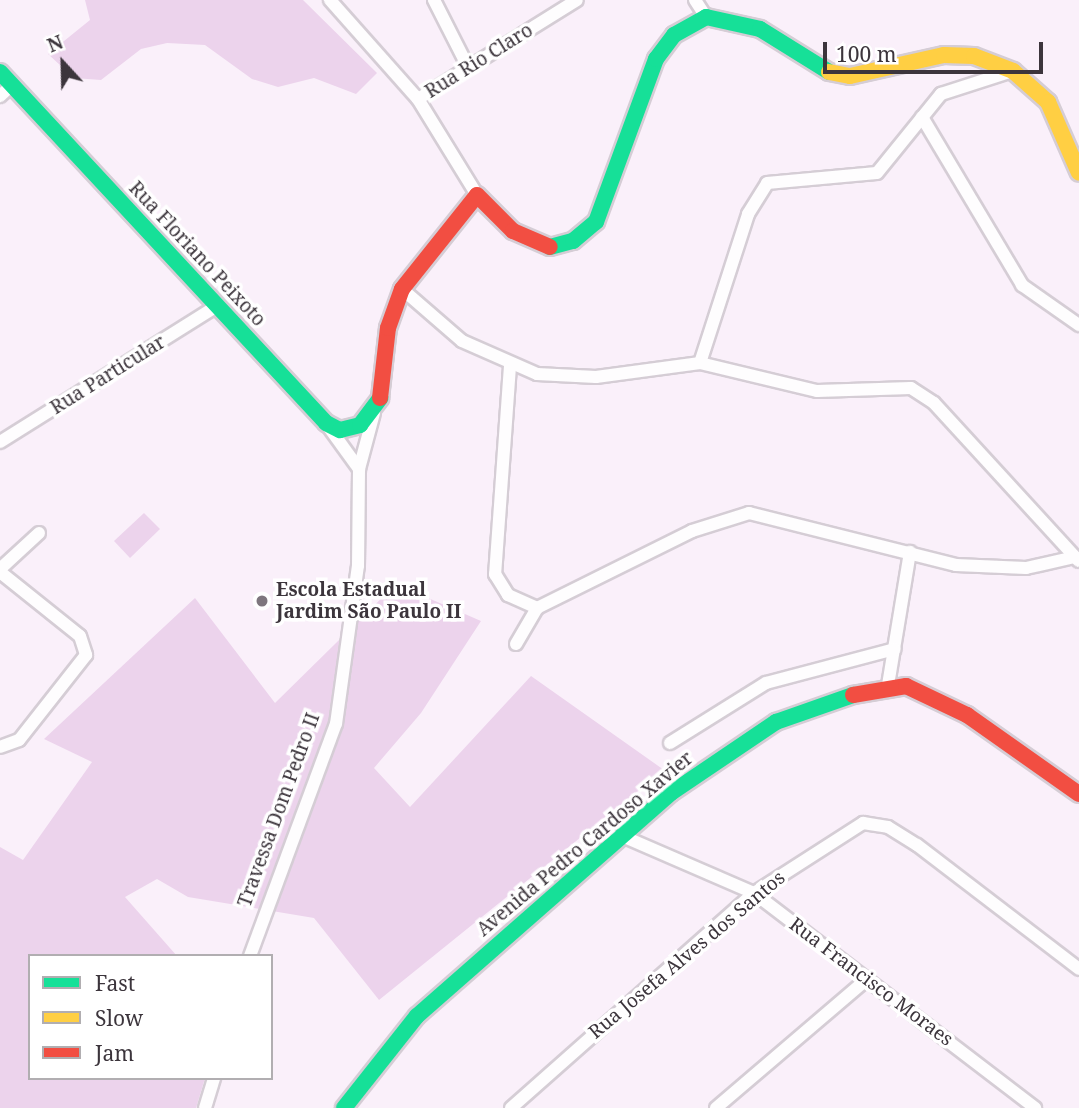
<!DOCTYPE html>
<meta charset="utf-8">
<style>
body{margin:0}
#map{position:relative;width:1079px;height:1108px;overflow:hidden;background:#faf0fa;font-family:"Noto Serif",serif}
div>[style]{position:absolute}
.green>*{inset:0;background:#ecd3ec}
.roads{filter:drop-shadow(2px 0 #d5cdd5) drop-shadow(-2px 0 #d5cdd5) drop-shadow(0 2px #d5cdd5) drop-shadow(0 -2px #d5cdd5)}
.street>*{height:12px;margin:-6px;padding:0 6px;transform-origin:6px;border-radius:6px;background:#fefdfe}
.fast>*{height:16px;margin:-8px;padding:0 8px;transform-origin:8px;border-radius:8px;background:#16e098}
.slow>*{height:16px;margin:-8px;padding:0 8px;transform-origin:8px;border-radius:8px;background:#ffcf43}
.jam>*{height:16px;margin:-8px;padding:0 8px;transform-origin:8px;border-radius:8px;background:#f24e42}
.dots>*{width:19px;height:19px;translate:-50% -50%;box-sizing:border-box;border:4px solid #fff;border-radius:50%}
span{translate:-50% -50%;white-space:nowrap;text-align:center;line-height:1.15;-webkit-text-stroke:7px #fff;paint-order:stroke}
.street-label{font-size:19px;color:#3c353c}
.poi-label{font-size:19px;color:#3c353c;font-weight:700}
.left{translate:0 -50%;text-align:left}
.legend{position:absolute;left:28px;top:954px;width:245px;height:126px;box-sizing:border-box;background:#fff;border:2px solid #b1aeb1;margin:0;padding:9px 12px;list-style:none;font-size:21px;color:#3c353c}
.legend li{display:flex;align-items:center;gap:14px;height:35px}
.legend b{width:35px;border:2px solid #b1aeb1}
.north{position:absolute;left:28px;top:28px;width:70px;height:70px;-webkit-text-stroke:5px #fff;paint-order:stroke;rotate:338deg;font-size:19px;font-weight:700;line-height:28px;text-align:center;color:#3c353c}
.north::after{content:'';display:block;margin:auto;width:24px;height:32px;background:#3c353c;clip-path:polygon(50% 0,100% 100%,50% 72%,0 100%)}
.scale{position:absolute;left:823px;top:42px;width:220px;height:32px;box-sizing:border-box;border:4px solid #3c353c;border-top:0;padding-left:9px;font-size:21px;line-height:24px;white-space:nowrap;color:#3c353c;-webkit-text-stroke:5px #fff;paint-order:stroke}
</style>
<div id="map">
<div class="green">
<i style="clip-path:polygon(85px 0,303px 0,377px 73px,356px 94px,314px 78px,278px 87px,252px 79px,205px 45px,167px 43px,141px 49px,101px 80px,74px 78px,48px 54px,90px 20px)"></i>
<i style="clip-path:polygon(144px 513px,160px 529px,130px 558px,114px 541px)"></i>
<i style="clip-path:polygon(396px 584px,481px 621px,421px 713px,374px 768px,410px 807px,531px 676px,664px 770px,379px 1000px,314px 918px,188px 897px,157px 879px,125px 897px,177px 956px,30px 956px,30px 1078px,205px 1078px,196px 1108px,0 1108px,0 847px,23px 860px,92px 762px,44px 739px,195px 598px,275px 703px)"></i>
</div>
<div class="roads">
<div class="street">
<i style="left:330px;top:0;width:132px;rotate:48.4deg"></i>
<i style="left:418px;top:99px;width:113px;rotate:58.4deg"></i>
<i style="left:434px;top:0;width:75px;rotate:63.1deg"></i>
<i style="left:695px;top:0;width:20px;rotate:57deg"></i>
<i style="left:0;top:96px;width:16px;rotate:-43deg"></i>
<i style="left:418px;top:99px;width:187px;rotate:-31.9deg"></i>
<i style="left:922px;top:117px;width:196px;rotate:59.2deg"></i>
<i style="left:1022px;top:285px;width:70px;rotate:35.1deg"></i>
<i style="left:402px;top:289px;width:79px;rotate:40.9deg"></i>
<i style="left:462px;top:341px;width:82px;rotate:23.7deg"></i>
<i style="left:537px;top:374px;width:59px;rotate:2.9deg"></i>
<i style="left:596px;top:377px;width:105px;rotate:-7.7deg"></i>
<i style="left:700px;top:363px;width:120px;rotate:13.5deg"></i>
<i style="left:817px;top:391px;width:94px;rotate:-1.8deg"></i>
<i style="left:911px;top:388px;width:27px;rotate:33deg"></i>
<i style="left:934px;top:403px;width:214px;rotate:47.5deg"></i>
<i style="left:700px;top:363px;width:157px;rotate:-72.1deg"></i>
<i style="left:748px;top:214px;width:36px;rotate:-58deg"></i>
<i style="left:767px;top:183px;width:110px;rotate:-5.2deg"></i>
<i style="left:877px;top:173px;width:102px;rotate:-51deg"></i>
<i style="left:941px;top:94px;width:75px;rotate:-17.9deg"></i>
<i style="left:510px;top:366px;width:209px;rotate:94.1deg"></i>
<i style="left:495px;top:574px;width:25px;rotate:58deg"></i>
<i style="left:508px;top:595px;width:32px;rotate:24deg"></i>
<i style="left:328px;top:426px;width:53px;rotate:54.2deg"></i>
<i style="left:0;top:442px;width:254px;rotate:-32.1deg"></i>
<i style="left:0;top:569px;width:53px;rotate:-42.7deg"></i>
<i style="left:0;top:572px;width:102px;rotate:38.7deg"></i>
<i style="left:80px;top:636px;width:20px;rotate:72deg"></i>
<i style="left:86px;top:655px;width:108px;rotate:128.2deg"></i>
<i style="left:19px;top:740px;width:20px;rotate:160deg"></i>
<i style="left:516px;top:644px;width:42px;rotate:-59.7deg"></i>
<i style="left:537px;top:608px;width:173px;rotate:-26.4deg"></i>
<i style="left:692px;top:531px;width:60px;rotate:-17.5deg"></i>
<i style="left:749px;top:513px;width:213px;rotate:14.1deg"></i>
<i style="left:956px;top:565px;width:70px;rotate:2.5deg"></i>
<i style="left:1026px;top:568px;width:50px;rotate:-12.7deg"></i>
<i style="left:888px;top:685px;width:135px;rotate:-80.6deg"></i>
<i style="left:670px;top:743px;width:113px;rotate:-32deg"></i>
<i style="left:766px;top:683px;width:133px;rotate:-14.8deg"></i>
<i style="left:622px;top:836px;width:144px;rotate:23.4deg"></i>
<i style="left:754px;top:893px;width:354px;rotate:37.4deg"></i>
<i style="left:250px;top:956px;width:247px;rotate:-69.7deg"></i>
<i style="left:336px;top:724px;width:160px;rotate:-82.1deg"></i>
<i style="left:358px;top:566px;width:97px;rotate:-89.4deg"></i>
<i style="left:359px;top:469px;width:58px;rotate:-75deg"></i>
<i style="left:205px;top:1108px;width:31px;rotate:-73deg"></i>
<i style="left:511px;top:1108px;width:324px;rotate:-41.5deg"></i>
<i style="left:754px;top:893px;width:130px;rotate:-32.7deg"></i>
<i style="left:863px;top:823px;width:25px;rotate:9deg"></i>
<i style="left:888px;top:827px;width:34px;rotate:32deg"></i>
<i style="left:917px;top:845px;width:204px;rotate:37.4deg"></i>
<i style="left:716px;top:1108px;width:200px;rotate:-40.5deg"></i>
</div>
<div class="fast">
<i style="left:0;top:72px;width:479px;rotate:47.1deg"></i>
<i style="left:326px;top:423px;width:16px;rotate:27deg"></i>
<i style="left:340px;top:430px;width:21px;rotate:-14deg"></i>
<i style="left:360px;top:425px;width:34px;rotate:-53deg"></i>
<i style="left:550px;top:247px;width:24px;rotate:-15deg"></i>
<i style="left:573px;top:241px;width:30px;rotate:-40deg"></i>
<i style="left:596px;top:222px;width:174px;rotate:-69.8deg"></i>
<i style="left:656px;top:59px;width:30px;rotate:-53deg"></i>
<i style="left:674px;top:35px;width:37px;rotate:-29deg"></i>
<i style="left:706px;top:17px;width:55px;rotate:12.5deg"></i>
<i style="left:760px;top:29px;width:81px;rotate:31.9deg"></i>
<i style="left:344px;top:1108px;width:117px;rotate:-51.6deg"></i>
<i style="left:417px;top:1016px;width:338px;rotate:-41.3deg"></i>
<i style="left:671px;top:793px;width:127px;rotate:-34.1deg"></i>
<i style="left:776px;top:722px;width:82px;rotate:-19.3deg"></i>
</div>
<div class="slow">
<i style="left:829px;top:72px;width:21px;rotate:11deg"></i>
<i style="left:850px;top:76px;width:96px;rotate:-12.6deg"></i>
<i style="left:944px;top:55px;width:30px;rotate:2deg"></i>
<i style="left:974px;top:56px;width:42px;rotate:21deg"></i>
<i style="left:1013px;top:71px;width:47px;rotate:41.5deg"></i>
<i style="left:1048px;top:102px;width:77px;rotate:66.4deg"></i>
</div>
<div class="jam">
<i style="left:380px;top:398px;width:70px;rotate:-83.5deg"></i>
<i style="left:388px;top:328px;width:41px;rotate:-70.3deg"></i>
<i style="left:402px;top:289px;width:120px;rotate:-51.4deg"></i>
<i style="left:477px;top:195px;width:51px;rotate:45deg"></i>
<i style="left:513px;top:231px;width:40px;rotate:23.4deg"></i>
<i style="left:853px;top:695px;width:54px;rotate:-9.6deg"></i>
<i style="left:906px;top:686px;width:68px;rotate:25.4deg"></i>
<i style="left:967px;top:715px;width:137px;rotate:35.2deg"></i>
</div>
</div>
<div class="dots">
<i style="left:262px;top:601px;background:#7e767e"></i>
</div>
<div class="street-label">
<span style="left:479px;top:61px;rotate:-32deg">Rua Rio Claro</span>
<span style="left:197px;top:254px;rotate:47deg">Rua Floriano Peixoto</span>
<span style="left:108px;top:375px;rotate:-32deg">Rua Particular</span>
<span style="left:279px;top:810px;rotate:-70deg">Travessa Dom Pedro II</span>
<span style="left:585px;top:844px;rotate:-40deg">Avenida Pedro Cardoso Xavier</span>
<span style="left:687px;top:955px;rotate:-40deg">Rua Josefa Alves dos Santos</span>
<span style="left:871px;top:982px;rotate:37deg">Rua Francisco Moraes</span>
</div>
<div class="poi-label">
<span class="left" style="left:276px;top:601px">Escola Estadual<br>Jardim São Paulo II</span>
</div>
<ul class="legend">
<li><b style="height:9px;background:#16e098"></b>Fast</li>
<li><b style="height:9px;background:#ffcf43"></b>Slow</li>
<li><b style="height:9px;background:#f24e42"></b>Jam</li>
</ul>
<div class="north">N</div>
<div class="scale">100 m</div>
</div>
